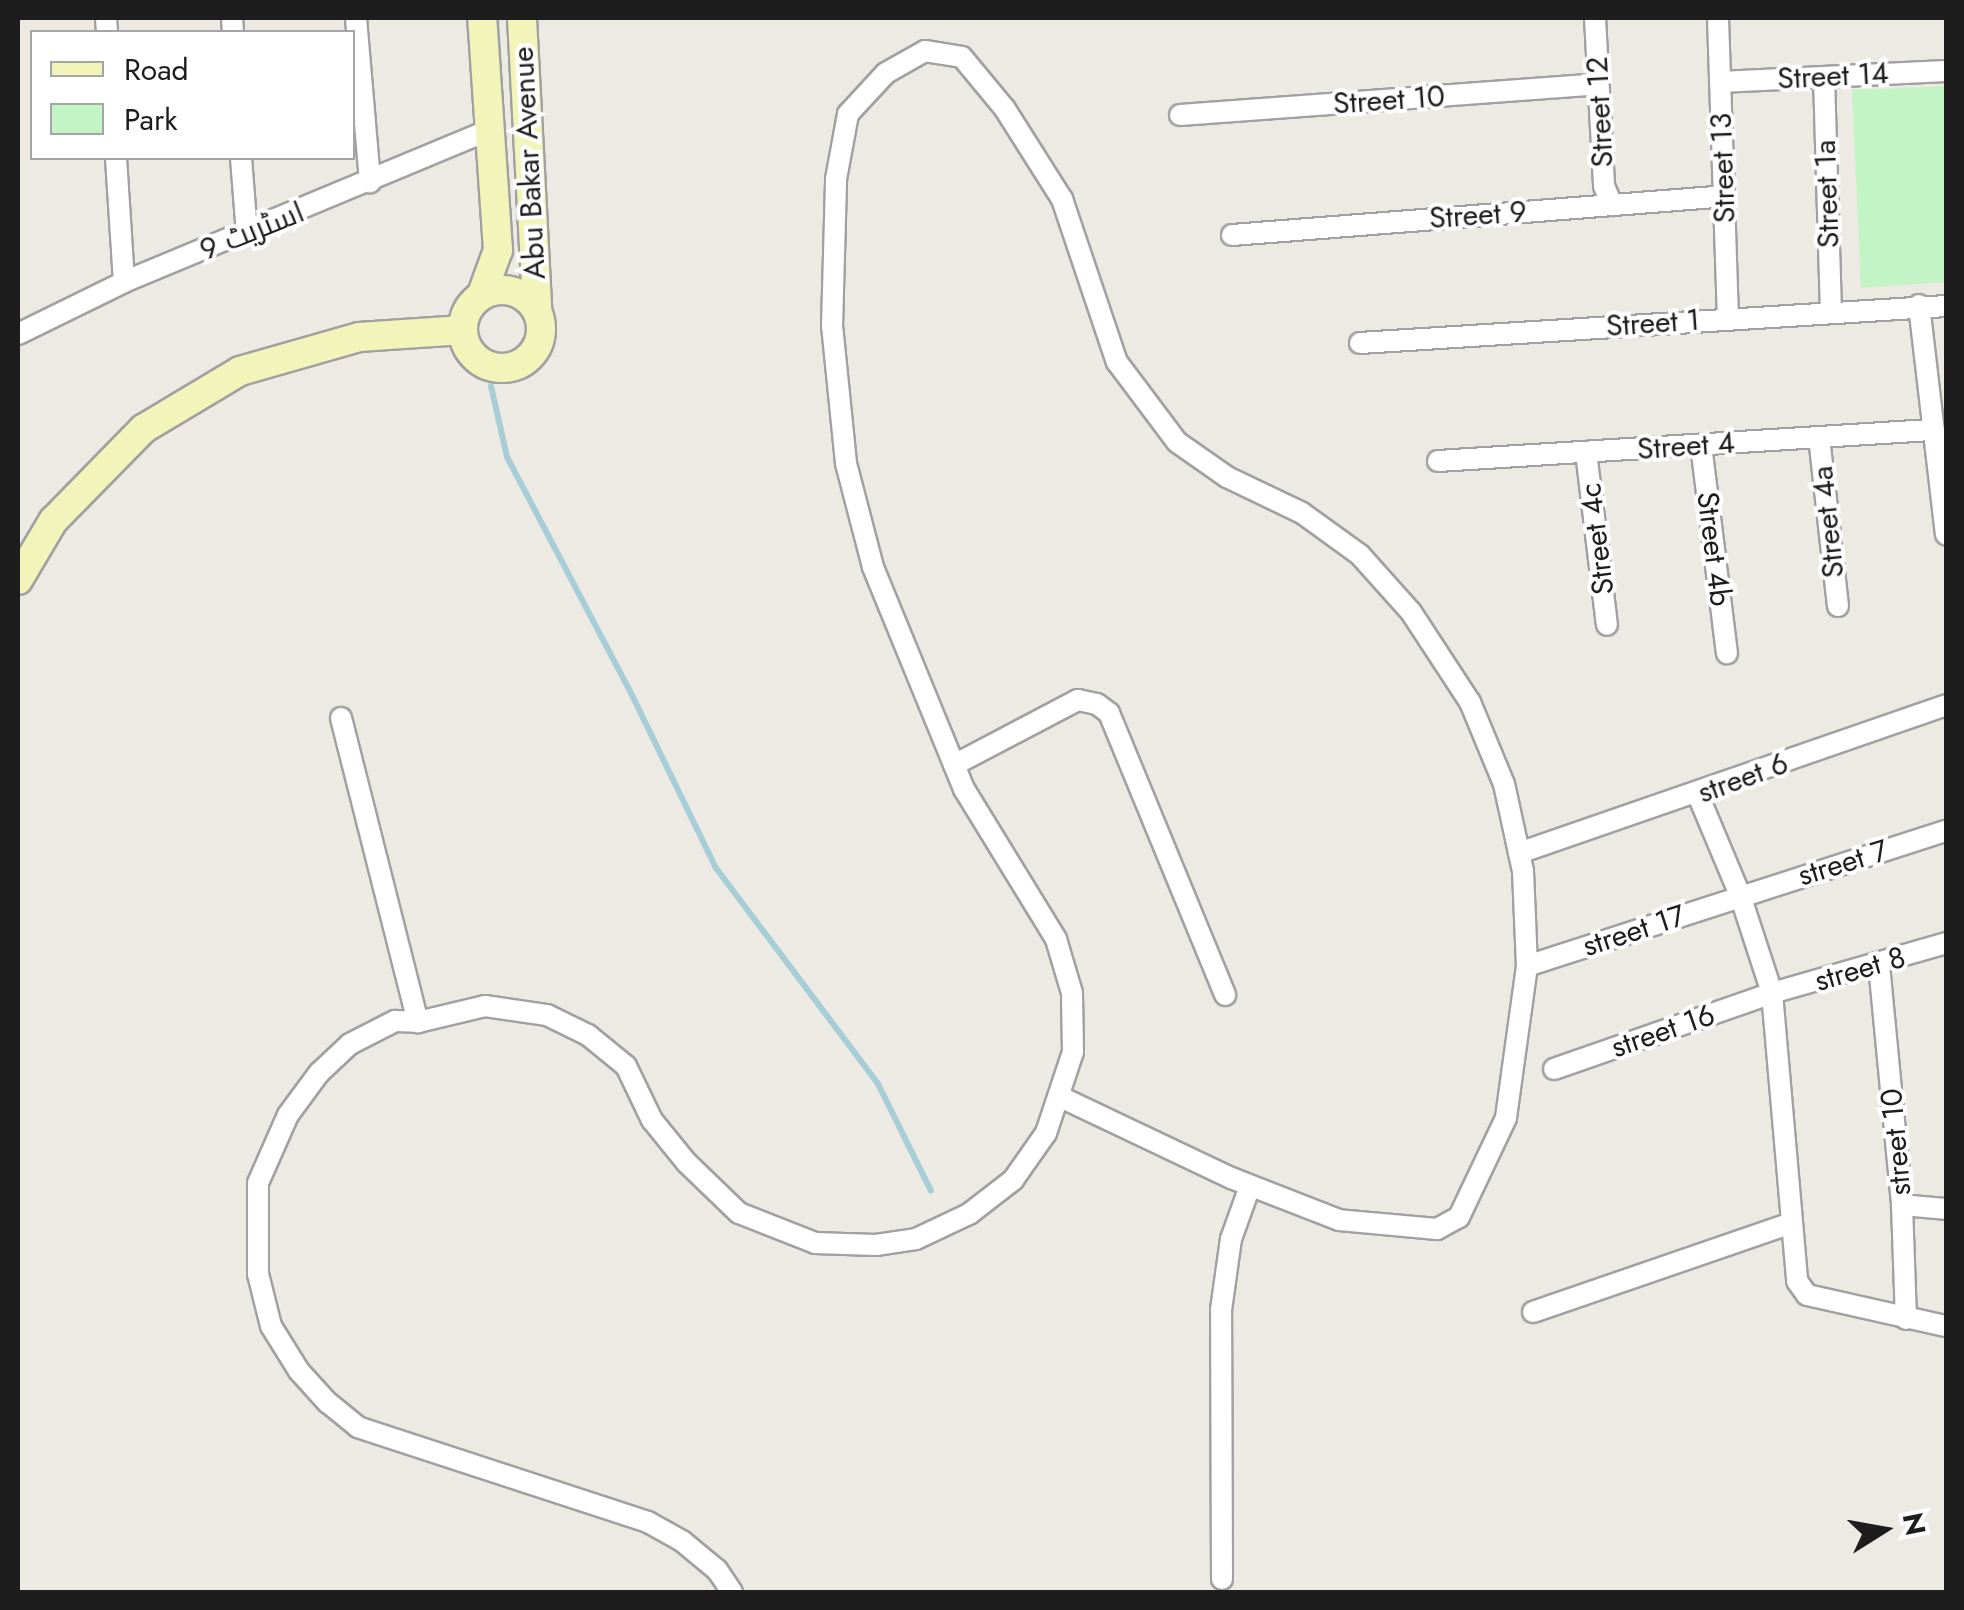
<!DOCTYPE html>
<meta charset="utf-8">
<style>
body{margin:0}
#map{position:relative;width:1964px;height:1610px;overflow:hidden;background:#ede9e3;font-family:Jost,Cairo,sans-serif}
div>[style]{position:absolute}
.park>*{inset:0;background:#c3f4c5}
.stream>*{height:6px;margin:-3px;padding:0 3px;transform-origin:3px;border-radius:3px;background:#a7ced7}
.roads{filter:drop-shadow(2px 0 #a1a1a1) drop-shadow(-2px 0 #a1a1a1) drop-shadow(0 2px #a1a1a1) drop-shadow(0 -2px #a1a1a1)}
.street>*{height:20px;margin:-10px;padding:0 10px;transform-origin:10px;border-radius:10px;background:#fff}
.secondary>*{height:28px;margin:-14px;padding:0 14px;transform-origin:14px;border-radius:14px;background:#f3f4ba}
.secondary>.ring{margin:-14px;padding:0;box-sizing:content-box;background:none;border:28px solid #f3f4ba;border-radius:50%}
span{translate:-50% -50%;white-space:nowrap;text-align:center;line-height:1.15;-webkit-text-stroke:8px #fff;paint-order:stroke}
.street-label{font-size:30px;color:#1d1d1d}
.frame{position:absolute;inset:0;border:20px solid #1d1d1d;pointer-events:none}
.legend{position:absolute;left:30px;top:30px;width:325px;height:130px;box-sizing:border-box;background:#fff;border:2px solid #a5a5a5;margin:0;padding:12px 18px;list-style:none;font-size:30px;color:#1d1d1d}
.legend li{display:flex;align-items:center;gap:20px;height:50px}
.legend b{width:50px;border:2px solid #a5a5a5}
.north{position:absolute;left:1834px;top:1480px;width:100px;height:100px;-webkit-text-stroke:8px #fff;paint-order:stroke;rotate:79deg;font-size:28px;font-weight:700;line-height:40px;text-align:center;color:#1d1d1d}
.north::after{content:'';display:block;margin:auto;width:35px;height:45px;background:#1d1d1d;clip-path:polygon(50% 0,100% 100%,50% 72%,0 100%)}
</style>
<div id="map">
<div class="park">
<i style="clip-path:polygon(1946px 86px,1946px 282px,1861px 288px,1852px 90px)"></i>
</div>
<div class="stream">
<i style="left:496px;top:18px;width:48px;rotate:86.4deg"></i>
<i style="left:491px;top:386px;width:73px;rotate:77.3deg"></i>
<i style="left:507px;top:457px;width:262px;rotate:62.3deg"></i>
<i style="left:629px;top:689px;width:199px;rotate:64.1deg"></i>
<i style="left:716px;top:868px;width:270px;rotate:53.1deg"></i>
<i style="left:878px;top:1084px;width:119px;rotate:63.6deg"></i>
</div>
<div class="roads">
<div class="street">
<i style="left:106px;top:18px;width:14px;rotate:86deg"></i>
<i style="left:232px;top:18px;width:14px;rotate:86deg"></i>
<i style="left:356px;top:18px;width:165px;rotate:85.1deg"></i>
<i style="left:1595px;top:18px;width:168px;rotate:86.9deg"></i>
<i style="left:1604px;top:186px;width:21px;rotate:67deg"></i>
<i style="left:1718px;top:18px;width:300px;rotate:88.1deg"></i>
<i style="left:1824px;top:77px;width:234px;rotate:88.3deg"></i>
<i style="left:1720px;top:82px;width:226px;rotate:-2.8deg"></i>
<i style="left:1180px;top:115px;width:419px;rotate:-4.2deg"></i>
<i style="left:116px;top:158px;width:124px;rotate:86.3deg"></i>
<i style="left:241px;top:158px;width:76px;rotate:85.5deg"></i>
<i style="left:1232px;top:235px;width:494px;rotate:-4.5deg"></i>
<i style="left:1919px;top:305px;width:231px;rotate:83.3deg"></i>
<i style="left:18px;top:334px;width:118px;rotate:-26.1deg"></i>
<i style="left:124px;top:282px;width:395px;rotate:-22.6deg"></i>
<i style="left:1360px;top:343px;width:587px;rotate:-3.61deg"></i>
<i style="left:1819px;top:437px;width:170px;rotate:83.6deg"></i>
<i style="left:1701px;top:445px;width:210px;rotate:82.9deg"></i>
<i style="left:1586px;top:452px;width:174px;rotate:83.1deg"></i>
<i style="left:1438px;top:461px;width:497px;rotate:-3.6deg"></i>
<i style="left:341px;top:718px;width:314px;rotate:75.8deg"></i>
<i style="left:954px;top:765px;width:140px;rotate:-27.7deg"></i>
<i style="left:1078px;top:700px;width:19px;rotate:12deg"></i>
<i style="left:1097px;top:704px;width:15px;rotate:37deg"></i>
<i style="left:1109px;top:713px;width:305px;rotate:67.6deg"></i>
<i style="left:1698px;top:795px;width:108px;rotate:67.2deg"></i>
<i style="left:1740px;top:895px;width:103px;rotate:71.9deg"></i>
<i style="left:1772px;top:993px;width:289px;rotate:85deg"></i>
<i style="left:1797px;top:1281px;width:17px;rotate:54deg"></i>
<i style="left:1807px;top:1295px;width:142px;rotate:12.6deg"></i>
<i style="left:1519px;top:853px;width:452px;rotate:-19.1deg"></i>
<i style="left:1879px;top:965px;width:241px;rotate:84.5deg"></i>
<i style="left:1902px;top:1205px;width:114px;rotate:88deg"></i>
<i style="left:1527px;top:966px;width:440px;rotate:-17.9deg"></i>
<i style="left:1554px;top:1069px;width:231px;rotate:-19.2deg"></i>
<i style="left:1772px;top:993px;width:181px;rotate:-16deg"></i>
<i style="left:1902px;top:1205px;width:44px;rotate:5.2deg"></i>
<i style="left:1533px;top:1312px;width:271px;rotate:-19deg"></i>
<i style="left:1222px;top:1579px;width:269px;rotate:-90.2deg"></i>
<i style="left:1221px;top:1310px;width:72px;rotate:-82deg"></i>
<i style="left:1231px;top:1239px;width:56px;rotate:-70.3deg"></i>
<i style="left:732px;top:1592px;width:27px;rotate:-124deg"></i>
<i style="left:717px;top:1570px;width:45px;rotate:-140.4deg"></i>
<i style="left:682px;top:1541px;width:39px;rotate:-151deg"></i>
<i style="left:648px;top:1522px;width:305px;rotate:-161.9deg"></i>
<i style="left:358px;top:1427px;width:38px;rotate:-141deg"></i>
<i style="left:328px;top:1403px;width:43px;rotate:-132.2deg"></i>
<i style="left:299px;top:1371px;width:53px;rotate:-121.9deg"></i>
<i style="left:271px;top:1326px;width:54px;rotate:-104deg"></i>
<i style="left:258px;top:1274px;width:91px;rotate:-90deg"></i>
<i style="left:258px;top:1183px;width:74px;rotate:-66.2deg"></i>
<i style="left:288px;top:1115px;width:52px;rotate:-53.6deg"></i>
<i style="left:319px;top:1073px;width:42px;rotate:-43.1deg"></i>
<i style="left:350px;top:1044px;width:51px;rotate:-27.1deg"></i>
<i style="left:395px;top:1021px;width:23px;rotate:2deg"></i>
<i style="left:418px;top:1022px;width:69px;rotate:-13.4deg"></i>
<i style="left:485px;top:1006px;width:63px;rotate:8.3deg"></i>
<i style="left:547px;top:1015px;width:46px;rotate:26deg"></i>
<i style="left:588px;top:1035px;width:49px;rotate:39.2deg"></i>
<i style="left:626px;top:1066px;width:60px;rotate:64.3deg"></i>
<i style="left:652px;top:1120px;width:55px;rotate:50.9deg"></i>
<i style="left:687px;top:1163px;width:72px;rotate:43.9deg"></i>
<i style="left:739px;top:1213px;width:82px;rotate:21.5deg"></i>
<i style="left:815px;top:1243px;width:61px;rotate:1.9deg"></i>
<i style="left:876px;top:1245px;width:40px;rotate:-8.5deg"></i>
<i style="left:916px;top:1239px;width:59px;rotate:-25.3deg"></i>
<i style="left:969px;top:1214px;width:56px;rotate:-37.7deg"></i>
<i style="left:1013px;top:1180px;width:57px;rotate:-54.9deg"></i>
<i style="left:1046px;top:1133px;width:85px;rotate:-71.6deg"></i>
<i style="left:1073px;top:1052px;width:59px;rotate:-91deg"></i>
<i style="left:1072px;top:993px;width:56px;rotate:-106.5deg"></i>
<i style="left:1056px;top:939px;width:176px;rotate:-121.5deg"></i>
<i style="left:964px;top:789px;width:240px;rotate:-112.3deg"></i>
<i style="left:873px;top:567px;width:107px;rotate:-104.6deg"></i>
<i style="left:846px;top:463px;width:138px;rotate:-95.8deg"></i>
<i style="left:832px;top:326px;width:147px;rotate:-88.4deg"></i>
<i style="left:836px;top:179px;width:66px;rotate:-79.5deg"></i>
<i style="left:848px;top:114px;width:56px;rotate:-47.2deg"></i>
<i style="left:886px;top:73px;width:45px;rotate:-29.4deg"></i>
<i style="left:925px;top:51px;width:37px;rotate:9deg"></i>
<i style="left:962px;top:57px;width:67px;rotate:50.4deg"></i>
<i style="left:1005px;top:109px;width:107px;rotate:57.7deg"></i>
<i style="left:1062px;top:199px;width:172px;rotate:71.4deg"></i>
<i style="left:1117px;top:362px;width:100px;rotate:53.1deg"></i>
<i style="left:1177px;top:442px;width:61px;rotate:35deg"></i>
<i style="left:1227px;top:477px;width:83px;rotate:25.6deg"></i>
<i style="left:1302px;top:513px;width:72px;rotate:35.9deg"></i>
<i style="left:1360px;top:555px;width:76px;rotate:48.2deg"></i>
<i style="left:1411px;top:612px;width:108px;rotate:56.8deg"></i>
<i style="left:1470px;top:702px;width:89px;rotate:67.5deg"></i>
<i style="left:1504px;top:784px;width:89px;rotate:77.7deg"></i>
<i style="left:1523px;top:871px;width:95px;rotate:87.6deg"></i>
<i style="left:1527px;top:966px;width:153px;rotate:97.9deg"></i>
<i style="left:1506px;top:1118px;width:110px;rotate:115.4deg"></i>
<i style="left:1459px;top:1217px;width:25px;rotate:151deg"></i>
<i style="left:1437px;top:1229px;width:98px;rotate:-174.8deg"></i>
<i style="left:1339px;top:1220px;width:116px;rotate:-158.7deg"></i>
<i style="left:1231px;top:1178px;width:191px;rotate:-154.6deg"></i>
</div>
<div class="secondary">
<i style="left:522px;top:18px;width:291px;rotate:87deg"></i>
<i class="ring" style="left:463px;top:290px;width:50px;height:50px"></i>
<i style="left:482px;top:294px;width:47px;rotate:-70deg"></i>
<i style="left:498px;top:250px;width:233px;rotate:-93.9deg"></i>
<i style="left:18px;top:580px;width:69px;rotate:-59.3deg"></i>
<i style="left:53px;top:521px;width:129px;rotate:-45.6deg"></i>
<i style="left:143px;top:429px;width:113px;rotate:-30.9deg"></i>
<i style="left:240px;top:371px;width:124px;rotate:-15.9deg"></i>
<i style="left:359px;top:337px;width:104px;rotate:-3.9deg"></i>
</div>
</div>
<div class="street-label">
<span style="left:1833px;top:76px;rotate:-3deg">Street 14</span>
<span style="left:1389px;top:100px;rotate:-4deg">Street 10</span>
<span style="left:1600px;top:112px;rotate:-93deg">Street 12</span>
<span style="left:529px;top:163px;rotate:-93deg">Abu Bakar Avenue</span>
<span style="left:1723px;top:168px;rotate:-92deg">Street 13</span>
<span style="left:1827px;top:194px;rotate:-92deg">Street 1a</span>
<span style="left:1478px;top:215px;rotate:-4deg">Street 9</span>
<span style="left:252px;top:231px;rotate:-22deg">اسٹریٹ 9</span>
<span style="left:1653px;top:323px;rotate:-4deg">Street 1</span>
<span style="left:1686px;top:446px;rotate:-4deg">Street 4</span>
<span style="left:1828px;top:522px;rotate:-96deg">Street 4a</span>
<span style="left:1597px;top:539px;rotate:-97deg">Street 4c</span>
<span style="left:1714px;top:549px;rotate:83deg">Street 4b</span>
<span style="left:1743px;top:778px;rotate:-20deg">street 6</span>
<span style="left:1843px;top:863px;rotate:-17deg">street 7</span>
<span style="left:1634px;top:931px;rotate:-18deg">street 17</span>
<span style="left:1860px;top:969px;rotate:-16deg">street 8</span>
<span style="left:1663px;top:1031px;rotate:-19deg">street 16</span>
<span style="left:1896px;top:1142px;rotate:-95deg">street 10</span>
</div>
<div class="frame"></div>
<ul class="legend">
<li><b style="height:12px;background:#f3f4ba"></b>Road</li>
<li><b style="height:28px;background:#c3f4c5"></b>Park</li>
</ul>
<div class="north">N</div>
</div>
